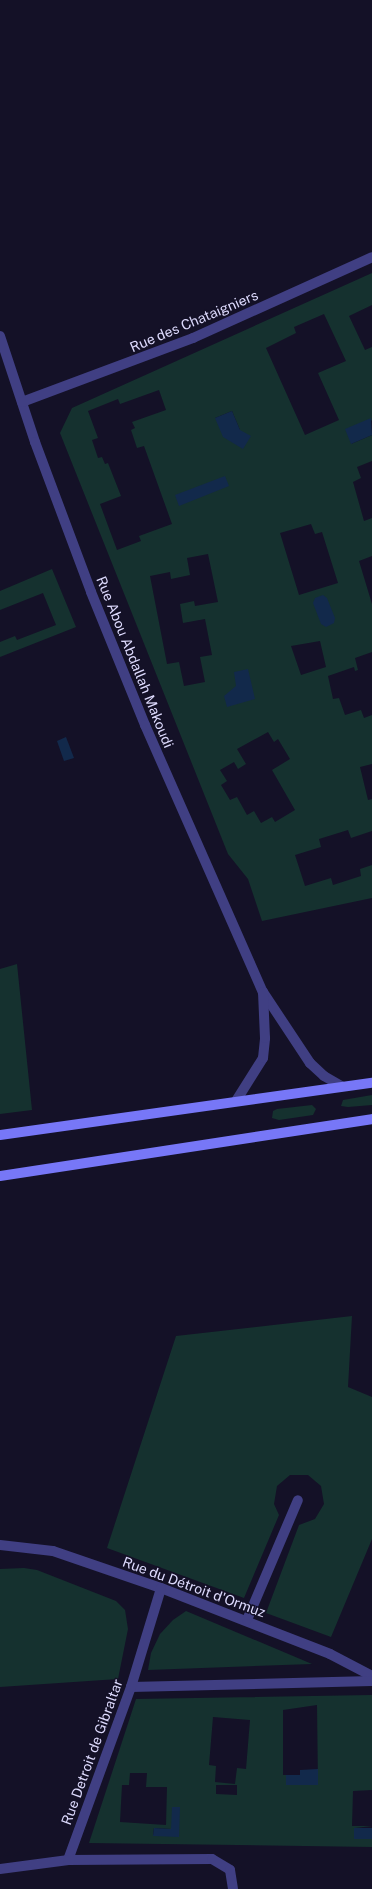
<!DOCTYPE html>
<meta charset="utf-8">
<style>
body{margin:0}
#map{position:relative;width:372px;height:1889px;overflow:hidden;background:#141127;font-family:"Public Sans",sans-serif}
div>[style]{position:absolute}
.green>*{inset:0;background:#15312f}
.water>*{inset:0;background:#12294b}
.minor>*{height:10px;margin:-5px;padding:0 5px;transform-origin:5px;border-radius:5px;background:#403f83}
.secondary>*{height:10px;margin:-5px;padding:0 5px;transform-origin:5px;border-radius:5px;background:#7777f7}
span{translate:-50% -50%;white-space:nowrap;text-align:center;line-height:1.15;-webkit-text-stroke:3px #141127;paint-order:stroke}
.street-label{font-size:14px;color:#dddafd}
</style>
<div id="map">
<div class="green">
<i style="clip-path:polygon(evenodd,372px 273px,372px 305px,349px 316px,365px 350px,372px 347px,372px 420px,351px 444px,372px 435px,372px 461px,357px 467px,361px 478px,353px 482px,364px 521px,372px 518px,372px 556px,359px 561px,372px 604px,372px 652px,355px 658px,358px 670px,355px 671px,354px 667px,328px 676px,333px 699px,339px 698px,345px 715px,361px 710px,364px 718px,372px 715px,372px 764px,360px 767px,368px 800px,372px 799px,372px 831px,351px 838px,348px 830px,319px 839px,321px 847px,295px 855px,305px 886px,331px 878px,333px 885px,361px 876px,360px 869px,372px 865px,372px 898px,262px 921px,248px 879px,228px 854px,60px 433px,72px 408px,372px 273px,324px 314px,346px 361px,318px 373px,339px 420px,305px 435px,266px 348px,296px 333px,294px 327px,324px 314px,372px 273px,159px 390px,166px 410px,132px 422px,135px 428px,131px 430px,137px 448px,144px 446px,172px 524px,139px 536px,141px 541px,117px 550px,100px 504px,121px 496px,108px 463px,105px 464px,102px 457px,98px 458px,92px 440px,98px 438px,88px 411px,118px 399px,120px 404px,159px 390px,372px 273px,232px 411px,240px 430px,215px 418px,232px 411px,372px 273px,311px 524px,315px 534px,322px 532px,338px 583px,299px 595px,280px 533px,311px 524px,372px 273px,208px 554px,218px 602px,195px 606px,194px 601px,180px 604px,183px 623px,205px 619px,212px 655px,200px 657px,205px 682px,184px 686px,179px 662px,167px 664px,150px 576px,170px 572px,171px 579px,190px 575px,187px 558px,208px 554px,372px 273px,320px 641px,326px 667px,301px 675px,291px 646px,320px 641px,372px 273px,268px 732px,274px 742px,278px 739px,290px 759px,272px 770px,295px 810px,275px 822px,272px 817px,261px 823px,254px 811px,247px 815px,237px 797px,230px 800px,221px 785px,227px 781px,220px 770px,234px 762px,238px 769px,246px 764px,237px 749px,268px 732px)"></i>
<i style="clip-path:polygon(52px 569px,76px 627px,0 657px,0 642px,15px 636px,17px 640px,56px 625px,43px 593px,0 610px,0 591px)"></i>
<i style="clip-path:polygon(17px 964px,32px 1110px,0 1114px,0 969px)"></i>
<i style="clip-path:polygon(372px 1095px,372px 1105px,348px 1107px,341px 1106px,343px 1100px)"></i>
<i style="clip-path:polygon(312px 1105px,316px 1109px,313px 1115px,279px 1120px,272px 1118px,273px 1111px,277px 1109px)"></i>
<i style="clip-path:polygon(352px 1316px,348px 1387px,372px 1397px,372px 1539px,331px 1637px,266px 1613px,299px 1525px,315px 1519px,324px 1504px,321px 1486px,308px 1475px,290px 1475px,277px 1486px,274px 1504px,279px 1515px,244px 1598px,107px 1548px,176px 1336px)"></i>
<i style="clip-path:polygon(24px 1568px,37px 1570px,116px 1601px,125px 1610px,128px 1629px,118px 1679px,0 1687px,0 1569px)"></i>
<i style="clip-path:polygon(186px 1611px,312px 1664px,148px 1670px,151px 1653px,160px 1634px,173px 1620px)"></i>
<i style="clip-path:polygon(evenodd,372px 1695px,372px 1790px,353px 1791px,352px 1826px,372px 1826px,355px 1828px,355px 1839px,372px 1839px,372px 1847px,89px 1843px,136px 1699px,372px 1695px,317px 1705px,318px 1785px,286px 1785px,286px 1775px,283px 1775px,283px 1710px,317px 1705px,372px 1695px,213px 1717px,250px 1720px,246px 1769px,237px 1768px,235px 1784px,215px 1782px,216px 1766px,209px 1765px,213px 1717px,372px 1695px,130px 1773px,147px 1773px,146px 1787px,167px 1787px,166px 1825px,120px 1822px,122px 1785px,129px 1785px,130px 1773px,372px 1695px,216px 1785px,237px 1785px,237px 1795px,216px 1794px,216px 1785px,372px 1695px,154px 1828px,171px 1829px,153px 1835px,154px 1828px)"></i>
</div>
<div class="water">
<i style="clip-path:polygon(232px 411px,240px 430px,251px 436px,243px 449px,223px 437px,215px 418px)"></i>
<i style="clip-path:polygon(371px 418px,372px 435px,351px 444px,345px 429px)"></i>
<i style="clip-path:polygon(225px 476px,229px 486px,179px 506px,175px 495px)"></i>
<i style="clip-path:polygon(323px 595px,327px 598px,335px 618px,334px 623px,326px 627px,321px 624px,313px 603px,315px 598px)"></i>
<i style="clip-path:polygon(248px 669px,255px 699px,227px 707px,224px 696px,236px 686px,234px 672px)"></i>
<i style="clip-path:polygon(66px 737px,74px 758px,64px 761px,57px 741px)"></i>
<i style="clip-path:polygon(318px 1769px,318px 1785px,286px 1785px,286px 1775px,300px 1775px,300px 1770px)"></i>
<i style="clip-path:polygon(172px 1807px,180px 1807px,179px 1837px,153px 1836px,154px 1828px,171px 1829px)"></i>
<i style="clip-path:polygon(354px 1828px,372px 1828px,372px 1839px,354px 1839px)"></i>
</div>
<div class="minor">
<i style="left:0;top:336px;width:112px;rotate:71.7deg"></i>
<i style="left:35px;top:442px;width:160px;rotate:69.5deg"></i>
<i style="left:91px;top:592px;width:144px;rotate:67.9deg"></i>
<i style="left:145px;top:725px;width:292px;rotate:66.2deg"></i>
<i style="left:263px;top:992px;width:85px;rotate:56.5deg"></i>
<i style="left:310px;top:1063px;width:19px;rotate:43deg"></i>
<i style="left:324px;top:1076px;width:20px;rotate:30deg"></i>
<i style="left:22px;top:402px;width:183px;rotate:-20.5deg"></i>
<i style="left:193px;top:338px;width:196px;rotate:-24.3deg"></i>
<i style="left:236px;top:1101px;width:51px;rotate:-57.9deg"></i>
<i style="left:263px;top:1058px;width:20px;rotate:-84deg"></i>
<i style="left:265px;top:1038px;width:46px;rotate:-92.5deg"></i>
<i style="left:0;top:1545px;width:53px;rotate:6.5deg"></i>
<i style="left:53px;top:1551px;width:114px;rotate:18.9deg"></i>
<i style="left:161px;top:1588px;width:181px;rotate:21.3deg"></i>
<i style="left:330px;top:1654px;width:47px;rotate:27.6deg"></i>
<i style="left:247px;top:1620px;width:130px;rotate:-67deg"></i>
<i style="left:131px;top:1687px;width:241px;rotate:-1.4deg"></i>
<i style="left:68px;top:1860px;width:184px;rotate:-70deg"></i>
<i style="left:131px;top:1687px;width:103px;rotate:-73.1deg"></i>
<i style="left:0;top:1869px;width:69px;rotate:-7.5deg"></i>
<i style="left:68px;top:1860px;width:144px;rotate:-0.4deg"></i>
<i style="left:212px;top:1859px;width:21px;rotate:31deg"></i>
<i style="left:230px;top:1870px;width:19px;rotate:81deg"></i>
</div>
<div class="secondary">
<i style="left:0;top:1135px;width:376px;rotate:-8deg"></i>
<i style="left:0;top:1176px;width:376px;rotate:-8.7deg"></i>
</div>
<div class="street-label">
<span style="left:194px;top:321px;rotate:-23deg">Rue des Chataigniers</span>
<span style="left:135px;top:662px;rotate:68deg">Rue Abou Abdallah Makoudi</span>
<span style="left:194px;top:1587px;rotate:20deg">Rue du Détroit d'Ormuz</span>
<span style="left:92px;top:1752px;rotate:-70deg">Rue Detroit de Gibraltar</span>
</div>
</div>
